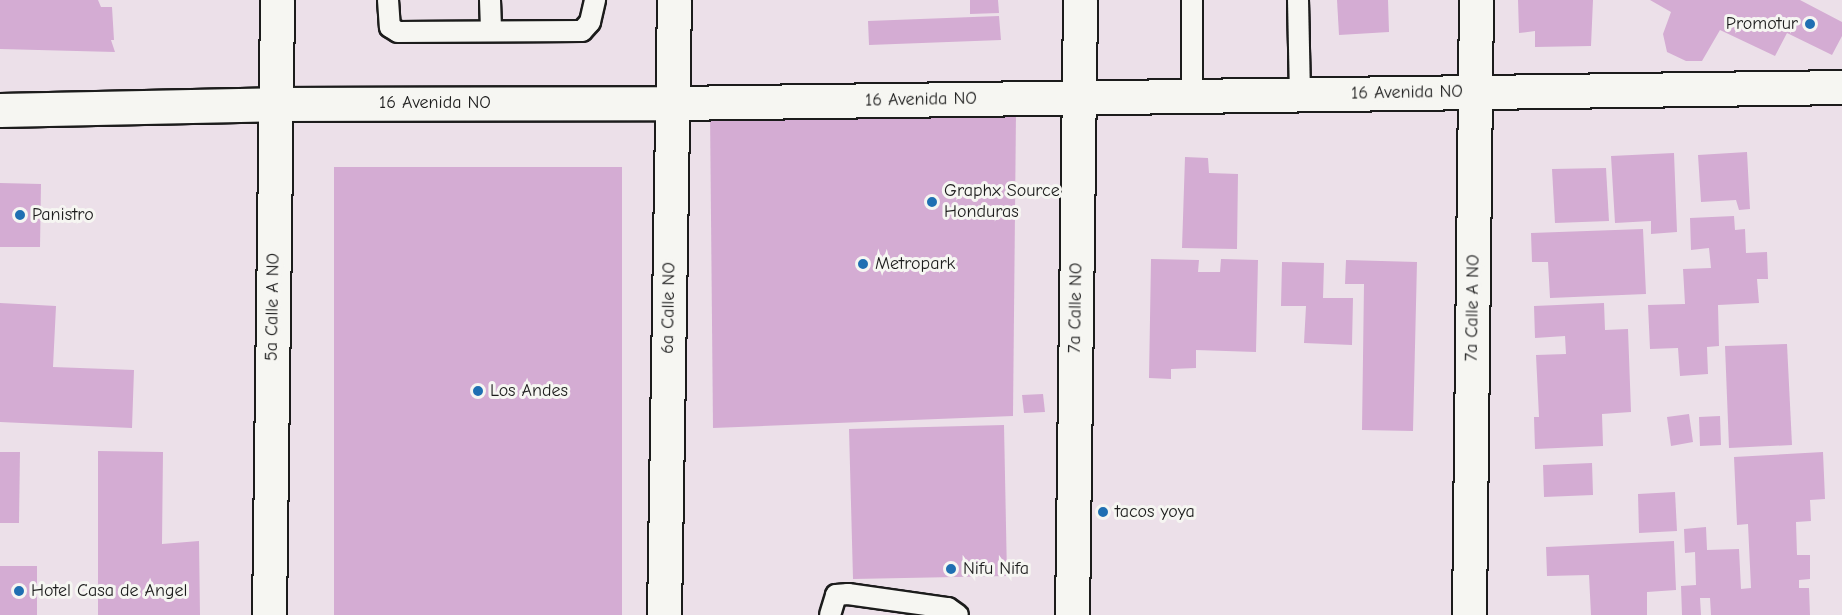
<!DOCTYPE html>
<style>
body{margin:0}
#map{position:relative;width:1842px;height:615px;overflow:hidden;background:#ece0e9;font-family:"Comic Neue",sans-serif}
div>[style]{position:absolute}
.building>*{inset:0;background:#d4acd3}
.roads{filter:drop-shadow(2px 0 #1c1c1c) drop-shadow(-2px 0 #1c1c1c) drop-shadow(0 2px #1c1c1c) drop-shadow(0 -2px #1c1c1c)}
.lane>*{height:20px;margin:-10px;padding:0 10px;transform-origin:10px;border-radius:10px;background:#f6f6f2}
.street>*{height:33px;margin:-16.5px;padding:0 16.5px;transform-origin:16.5px;border-radius:16.5px;background:#f6f6f2}
.secondary>*{height:33px;margin:-16.5px;padding:0 16.5px;transform-origin:16.5px;border-radius:16.5px;background:#f6f6f2}
.dots>*{width:16px;height:16px;translate:-50% -50%;box-sizing:border-box;border:3px solid #f6f6f2;border-radius:50%}
span{translate:-50% -50%;white-space:nowrap;text-align:center;line-height:1.15;-webkit-text-stroke:6px #f6f6f2;paint-order:stroke}
.poi-label{font-size:18px;color:#1c1c1c}
.right{translate:-100% -50%;text-align:right}
.left{translate:0 -50%;text-align:left}
.street-label{font-size:18px;color:#1c1c1c}
</style>
<div id="map">
<div class="building">
<i style="clip-path:polygon(0 0,98px 0,101px 7px,112px 7px,114px 40px,111px 40px,115px 52px,0 49px)"></i>
<i style="clip-path:polygon(970px 0,998px 0,999px 13px,970px 14px)"></i>
<i style="clip-path:polygon(1337px 0,1388px 0,1389px 32px,1339px 35px)"></i>
<i style="clip-path:polygon(1518px 0,1593px 0,1591px 46px,1535px 47px,1535px 31px,1519px 33px)"></i>
<i style="clip-path:polygon(1650px 0,1800px 0,1842px 22px,1842px 36px,1832px 55px,1787px 33px,1775px 56px,1720px 30px,1702px 61px,1686px 61px,1667px 52px,1663px 34px,1671px 12px)"></i>
<i style="clip-path:polygon(999px 16px,1001px 40px,869px 45px,868px 21px)"></i>
<i style="clip-path:polygon(710px 112px,1016px 112px,1013px 416px,713px 428px)"></i>
<i style="clip-path:polygon(1747px 152px,1750px 209px,1739px 210px,1736px 200px,1701px 202px,1698px 155px)"></i>
<i style="clip-path:polygon(1674px 153px,1677px 232px,1651px 234px,1651px 221px,1615px 223px,1611px 156px)"></i>
<i style="clip-path:polygon(1185px 157px,1208px 158px,1209px 173px,1238px 174px,1237px 249px,1182px 248px)"></i>
<i style="clip-path:polygon(334px 167px,622px 167px,622px 615px,334px 615px)"></i>
<i style="clip-path:polygon(1606px 168px,1609px 221px,1555px 223px,1552px 169px)"></i>
<i style="clip-path:polygon(0 183px,41px 184px,40px 247px,0 247px)"></i>
<i style="clip-path:polygon(1734px 216px,1735px 230px,1745px 229px,1746px 253px,1767px 252px,1768px 279px,1757px 279px,1759px 303px,1718px 305px,1719px 346px,1707px 347px,1708px 374px,1680px 376px,1678px 348px,1650px 349px,1648px 305px,1685px 304px,1683px 269px,1711px 268px,1709px 248px,1691px 250px,1690px 218px)"></i>
<i style="clip-path:polygon(1643px 229px,1646px 294px,1550px 298px,1548px 262px,1532px 262px,1531px 233px)"></i>
<i style="clip-path:polygon(1151px 259px,1199px 260px,1198px 272px,1220px 272px,1221px 259px,1258px 260px,1256px 352px,1196px 350px,1196px 368px,1171px 369px,1171px 379px,1149px 378px)"></i>
<i style="clip-path:polygon(1346px 260px,1417px 262px,1413px 431px,1362px 430px,1364px 284px,1345px 284px)"></i>
<i style="clip-path:polygon(1282px 262px,1324px 263px,1323px 298px,1353px 298px,1352px 345px,1304px 343px,1306px 306px,1281px 306px)"></i>
<i style="clip-path:polygon(0 303px,56px 306px,53px 367px,134px 370px,132px 428px,0 422px)"></i>
<i style="clip-path:polygon(1604px 303px,1605px 330px,1628px 329px,1631px 412px,1602px 414px,1603px 446px,1535px 449px,1534px 417px,1539px 417px,1536px 355px,1566px 354px,1565px 336px,1535px 338px,1534px 306px)"></i>
<i style="clip-path:polygon(1787px 344px,1792px 445px,1729px 448px,1725px 346px)"></i>
<i style="clip-path:polygon(1043px 394px,1045px 412px,1024px 413px,1022px 395px)"></i>
<i style="clip-path:polygon(1689px 414px,1693px 442px,1671px 446px,1667px 417px)"></i>
<i style="clip-path:polygon(1720px 416px,1721px 445px,1700px 446px,1699px 417px)"></i>
<i style="clip-path:polygon(1004px 425px,1007px 576px,853px 579px,849px 429px)"></i>
<i style="clip-path:polygon(98px 451px,163px 452px,162px 544px,199px 541px,200px 615px,98px 615px)"></i>
<i style="clip-path:polygon(0 452px,20px 452px,19px 523px,0 523px)"></i>
<i style="clip-path:polygon(1823px 452px,1825px 499px,1810px 500px,1811px 521px,1796px 522px,1797px 555px,1810px 555px,1810px 579px,1799px 580px,1799px 588px,1809px 588px,1810px 615px,1711px 615px,1710px 598px,1700px 598px,1701px 615px,1682px 615px,1681px 586px,1696px 585px,1695px 552px,1685px 553px,1684px 529px,1706px 527px,1707px 550px,1739px 549px,1741px 589px,1751px 588px,1748px 524px,1737px 525px,1734px 457px)"></i>
<i style="clip-path:polygon(1592px 463px,1593px 495px,1544px 497px,1543px 465px)"></i>
<i style="clip-path:polygon(1675px 492px,1677px 531px,1639px 533px,1638px 494px)"></i>
<i style="clip-path:polygon(1674px 541px,1676px 590px,1647px 592px,1647px 615px,1591px 615px,1589px 575px,1547px 576px,1546px 547px)"></i>
<i style="clip-path:polygon(0 566px,37px 566px,37px 615px,0 615px)"></i>
</div>
<div class="roads">
<div class="lane">
<i style="left:388px;top:0;width:27px;rotate:86deg"></i>
<i style="left:390px;top:27px;width:9px;rotate:32deg"></i>
<i style="left:398px;top:32px;width:184px;rotate:-0.3deg"></i>
<i style="left:582px;top:31px;width:12px;rotate:-48deg"></i>
<i style="left:590px;top:22px;width:23px;rotate:-77deg"></i>
<i style="left:490px;top:0;width:31px;rotate:88deg"></i>
<i style="left:1192px;top:0;width:96px;rotate:90deg"></i>
<i style="left:1298px;top:0;width:94px;rotate:88.8deg"></i>
<i style="left:830px;top:615px;width:21px;rotate:-73deg"></i>
<i style="left:836px;top:595px;width:12px;rotate:-5deg"></i>
<i style="left:848px;top:594px;width:101px;rotate:8deg"></i>
<i style="left:948px;top:608px;width:12px;rotate:35deg"></i>
</div>
<div class="street">
<i style="left:0;top:110px;width:275px;rotate:-1.2deg"></i>
<i style="left:275px;top:104px;width:397px;rotate:-0.1deg"></i>
<i style="left:672px;top:103px;width:1170px;rotate:-0.78deg"></i>
<i style="left:269px;top:615px;width:615px;rotate:-89.25deg"></i>
<i style="left:664px;top:615px;width:615px;rotate:-89.07deg"></i>
<i style="left:1072px;top:615px;width:615px;rotate:-89.25deg"></i>
</div>
<div class="secondary">
<i style="left:1469px;top:615px;width:615px;rotate:-89.35deg"></i>
</div>
</div>
<div class="dots">
<i style="left:1810px;top:24px;background:#1f6fb2"></i>
<i style="left:932px;top:202px;background:#1f6fb2"></i>
<i style="left:20px;top:215px;background:#1f6fb2"></i>
<i style="left:863px;top:264px;background:#1f6fb2"></i>
<i style="left:478px;top:391px;background:#1f6fb2"></i>
<i style="left:1103px;top:512px;background:#1f6fb2"></i>
<i style="left:951px;top:569px;background:#1f6fb2"></i>
<i style="left:19px;top:591px;background:#1f6fb2"></i>
</div>
<div class="poi-label">
<span class="right" style="left:1798px;top:24px">Promotur</span>
<span class="left" style="left:944px;top:202px">Graphx Source<br>Honduras</span>
<span class="left" style="left:32px;top:215px">Panistro</span>
<span class="left" style="left:875px;top:264px">Metropark</span>
<span class="left" style="left:490px;top:391px">Los Andes</span>
<span class="left" style="left:1115px;top:512px">tacos yoya</span>
<span class="left" style="left:963px;top:569px">Nifu Nifa</span>
<span class="left" style="left:31px;top:591px">Hotel Casa de Angel</span>
</div>
<div class="street-label">
<span style="left:1407px;top:93px;rotate:-1deg">16 Avenida NO</span>
<span style="left:921px;top:100px;rotate:-1deg">16 Avenida NO</span>
<span style="left:435px;top:103px">16 Avenida NO</span>
<span style="left:273px;top:307px;rotate:-89deg">5a Calle A NO</span>
<span style="left:669px;top:308px;rotate:-89deg">6a Calle NO</span>
<span style="left:1076px;top:308px;rotate:-89deg">7a Calle NO</span>
<span style="left:1473px;top:308px;rotate:-89deg">7a Calle A NO</span>
</div>
</div>
